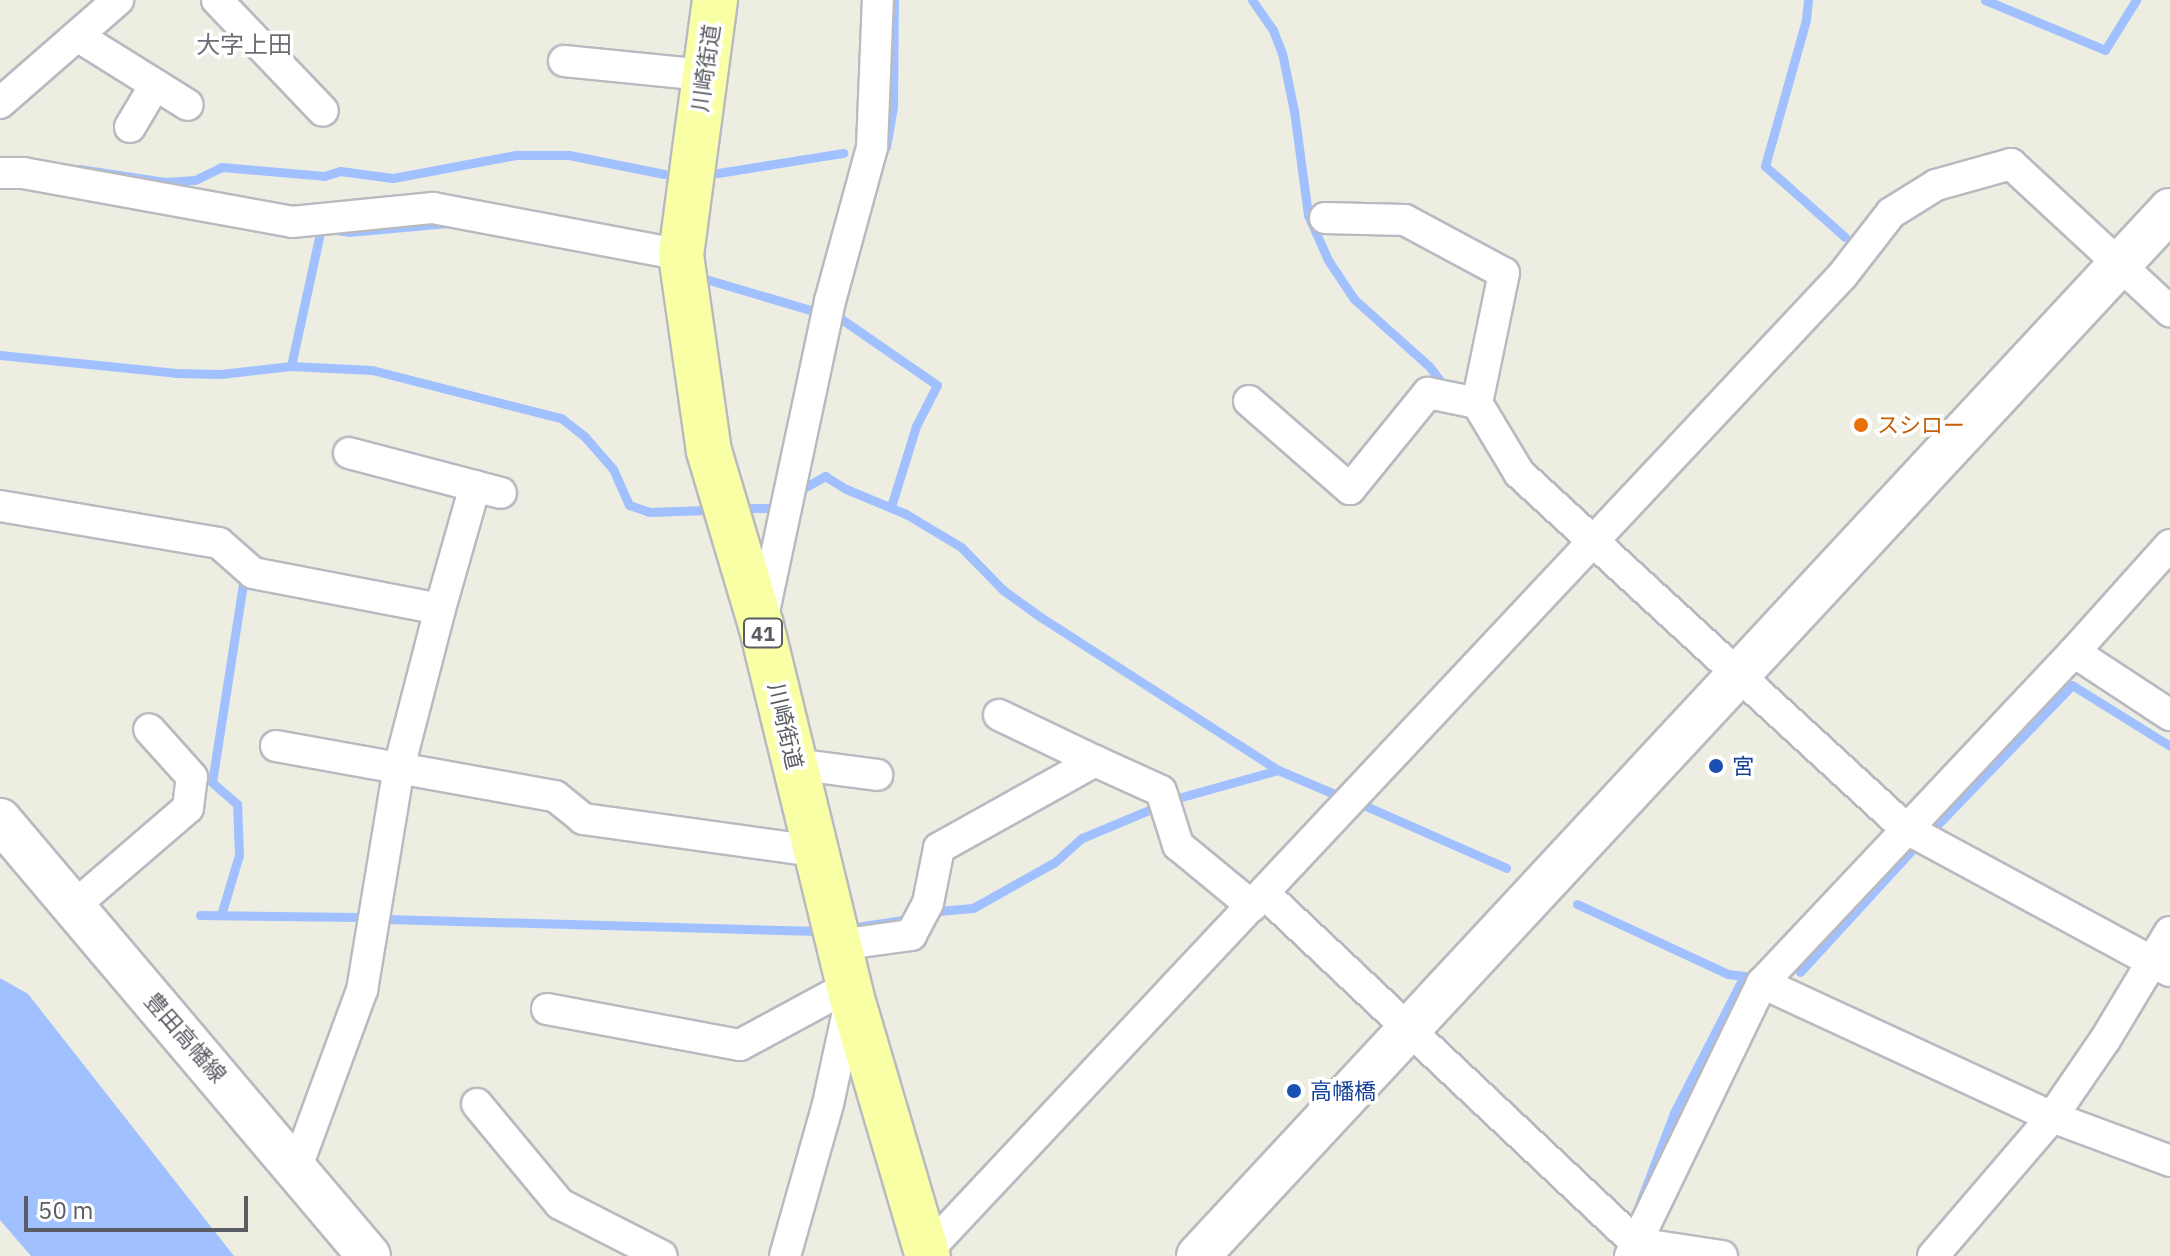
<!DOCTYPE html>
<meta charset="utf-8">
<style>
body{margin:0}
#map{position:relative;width:2170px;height:1256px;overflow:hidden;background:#edede2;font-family:"IBM Plex Sans","Noto Sans JP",sans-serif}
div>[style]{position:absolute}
.water>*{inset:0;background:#a0c0ff}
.stream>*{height:9px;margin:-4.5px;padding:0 4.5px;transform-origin:4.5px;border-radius:4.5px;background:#a0c0ff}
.roads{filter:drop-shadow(2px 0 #b9bac1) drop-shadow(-2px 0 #b9bac1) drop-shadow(0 2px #b9bac1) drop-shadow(0 -2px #b9bac1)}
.street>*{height:30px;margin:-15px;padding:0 15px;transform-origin:15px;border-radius:15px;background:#fff}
.secondary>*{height:42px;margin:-21px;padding:0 21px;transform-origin:21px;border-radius:21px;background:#fff}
.primary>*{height:44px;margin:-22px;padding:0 22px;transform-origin:22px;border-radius:22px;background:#f9ffa5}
.dots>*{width:22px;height:22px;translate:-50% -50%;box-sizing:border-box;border:4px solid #fff;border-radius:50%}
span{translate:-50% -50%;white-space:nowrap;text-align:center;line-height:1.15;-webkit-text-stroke:7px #fff;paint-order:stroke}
.shield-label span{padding:2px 6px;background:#fff;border:2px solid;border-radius:6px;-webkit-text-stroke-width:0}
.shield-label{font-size:20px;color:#5a5c63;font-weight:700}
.street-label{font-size:22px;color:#5a5c63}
.food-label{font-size:22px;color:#c56008}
.left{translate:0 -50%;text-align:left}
.transit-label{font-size:22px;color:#164399}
.neighbourhood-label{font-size:24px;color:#6b6e75}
.scale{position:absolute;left:24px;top:1196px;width:224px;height:36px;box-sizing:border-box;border:4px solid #5a5c63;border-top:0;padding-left:10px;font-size:24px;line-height:28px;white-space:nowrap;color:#5a5c63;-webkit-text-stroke:6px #fff;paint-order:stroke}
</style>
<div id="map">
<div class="water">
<i style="clip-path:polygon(0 978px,28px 994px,234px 1256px,31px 1256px,0 1220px)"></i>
</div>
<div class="stream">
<i style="left:1252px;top:0;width:37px;rotate:55deg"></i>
<i style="left:1273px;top:30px;width:25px;rotate:69deg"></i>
<i style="left:1282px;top:53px;width:59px;rotate:78.3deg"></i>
<i style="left:1294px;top:111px;width:105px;rotate:82.3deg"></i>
<i style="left:1308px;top:215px;width:49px;rotate:66deg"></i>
<i style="left:1328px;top:260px;width:47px;rotate:56.3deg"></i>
<i style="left:1354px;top:299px;width:101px;rotate:41.8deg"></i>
<i style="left:1429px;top:366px;width:30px;rotate:53deg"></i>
<i style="left:1808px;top:0;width:20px;rotate:96deg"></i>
<i style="left:1806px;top:20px;width:152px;rotate:105.7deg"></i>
<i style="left:1765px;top:166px;width:107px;rotate:41.6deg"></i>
<i style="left:1985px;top:0;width:130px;rotate:22.6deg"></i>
<i style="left:2105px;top:50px;width:59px;rotate:-58.2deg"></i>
<i style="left:886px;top:147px;width:41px;rotate:-80.1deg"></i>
<i style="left:893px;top:107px;width:107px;rotate:-89.5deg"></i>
<i style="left:79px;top:169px;width:87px;rotate:8.6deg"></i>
<i style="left:165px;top:182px;width:30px;rotate:-4deg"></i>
<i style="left:195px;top:180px;width:30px;rotate:-26deg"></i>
<i style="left:222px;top:167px;width:102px;rotate:5deg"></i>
<i style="left:324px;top:176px;width:17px;rotate:-17deg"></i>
<i style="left:340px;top:171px;width:53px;rotate:7.5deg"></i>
<i style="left:393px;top:178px;width:125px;rotate:-10.6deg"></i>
<i style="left:516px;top:155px;width:53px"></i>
<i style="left:569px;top:155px;width:97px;rotate:11.3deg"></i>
<i style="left:718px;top:173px;width:127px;rotate:-9.1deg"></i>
<i style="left:709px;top:280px;width:113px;rotate:16.5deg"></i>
<i style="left:837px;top:316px;width:121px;rotate:34.6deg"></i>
<i style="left:937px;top:385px;width:46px;rotate:117.1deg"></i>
<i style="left:916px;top:426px;width:85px;rotate:107.2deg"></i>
<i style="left:0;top:355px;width:177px;rotate:5.8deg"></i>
<i style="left:176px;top:373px;width:45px;rotate:1.3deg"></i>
<i style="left:221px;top:374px;width:70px;rotate:-6.5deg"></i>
<i style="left:291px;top:366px;width:81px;rotate:2.8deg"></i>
<i style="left:372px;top:370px;width:195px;rotate:14.3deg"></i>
<i style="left:561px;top:418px;width:31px;rotate:38deg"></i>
<i style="left:585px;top:437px;width:43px;rotate:48.8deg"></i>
<i style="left:613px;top:469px;width:39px;rotate:66deg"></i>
<i style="left:629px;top:505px;width:21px;rotate:19deg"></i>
<i style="left:649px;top:512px;width:58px;rotate:-2deg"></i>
<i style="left:291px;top:366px;width:141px;rotate:-77.7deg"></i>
<i style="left:321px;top:228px;width:28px;rotate:8deg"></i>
<i style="left:349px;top:232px;width:99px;rotate:-5.2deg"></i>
<i style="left:800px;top:490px;width:29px;rotate:-29deg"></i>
<i style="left:825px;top:476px;width:25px;rotate:32deg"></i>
<i style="left:846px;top:489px;width:65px;rotate:22.6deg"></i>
<i style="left:906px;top:514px;width:64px;rotate:31deg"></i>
<i style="left:961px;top:547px;width:60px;rotate:45.7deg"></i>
<i style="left:1003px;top:590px;width:44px;rotate:35.8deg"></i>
<i style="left:1039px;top:616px;width:284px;rotate:32.8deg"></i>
<i style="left:1278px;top:770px;width:64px;rotate:23deg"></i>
<i style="left:746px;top:508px;width:31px"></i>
<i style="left:1178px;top:798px;width:104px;rotate:-15.6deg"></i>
<i style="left:1368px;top:807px;width:151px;rotate:23.8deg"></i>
<i style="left:1938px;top:824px;width:193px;rotate:-46deg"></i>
<i style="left:2072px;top:685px;width:115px;rotate:31.9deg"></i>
<i style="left:1577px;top:904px;width:166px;rotate:24.9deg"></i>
<i style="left:1728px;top:974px;width:16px;rotate:7deg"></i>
<i style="left:1744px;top:976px;width:154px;rotate:117.1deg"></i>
<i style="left:1674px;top:1113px;width:95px;rotate:110.9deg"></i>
<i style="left:938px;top:911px;width:35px;rotate:-5deg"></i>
<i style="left:973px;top:908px;width:94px;rotate:-29.3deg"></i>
<i style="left:1055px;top:862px;width:36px;rotate:-42deg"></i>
<i style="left:1082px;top:838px;width:80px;rotate:-22.7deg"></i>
<i style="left:200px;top:915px;width:159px;rotate:0.7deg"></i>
<i style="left:221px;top:915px;width:63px;rotate:-73.3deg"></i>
<i style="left:239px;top:855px;width:51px;rotate:-92.2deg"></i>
<i style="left:237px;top:804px;width:33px;rotate:-139deg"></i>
<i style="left:212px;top:782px;width:199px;rotate:-81.1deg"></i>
<i style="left:243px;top:585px;width:12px;rotate:-99deg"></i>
<i style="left:387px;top:919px;width:433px;rotate:1.6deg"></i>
<i style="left:857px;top:927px;width:46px;rotate:-8.8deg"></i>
<i style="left:1800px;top:972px;width:164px;rotate:-47.5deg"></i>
</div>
<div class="roads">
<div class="street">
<i style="left:217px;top:0;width:153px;rotate:46.3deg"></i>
<i style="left:79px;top:37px;width:128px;rotate:32deg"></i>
<i style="left:564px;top:61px;width:141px;rotate:5.7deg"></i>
<i style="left:0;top:103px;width:157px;rotate:-41.1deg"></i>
<i style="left:130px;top:127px;width:49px;rotate:-59.2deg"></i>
<i style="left:0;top:173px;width:23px"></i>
<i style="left:23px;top:173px;width:273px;rotate:10.3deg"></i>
<i style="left:292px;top:222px;width:142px;rotate:-5.7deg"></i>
<i style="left:433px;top:208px;width:252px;rotate:10.7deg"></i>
<i style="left:1325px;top:218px;width:80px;rotate:1.4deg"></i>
<i style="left:1405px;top:220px;width:112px;rotate:28.2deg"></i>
<i style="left:1504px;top:273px;width:133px;rotate:101.7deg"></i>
<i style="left:1477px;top:403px;width:82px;rotate:59deg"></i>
<i style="left:1519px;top:473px;width:524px;rotate:42.6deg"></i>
<i style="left:1905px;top:828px;width:301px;rotate:28.4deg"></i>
<i style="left:1249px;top:401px;width:134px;rotate:41.1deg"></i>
<i style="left:1350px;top:489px;width:124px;rotate:-50.9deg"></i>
<i style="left:1428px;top:393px;width:50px;rotate:11.5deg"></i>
<i style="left:349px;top:453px;width:157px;rotate:14.7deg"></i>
<i style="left:0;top:506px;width:222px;rotate:9.6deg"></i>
<i style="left:219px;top:543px;width:45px;rotate:41.4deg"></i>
<i style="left:253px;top:573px;width:190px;rotate:10.9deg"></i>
<i style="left:440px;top:609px;width:163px;rotate:104.5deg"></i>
<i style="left:399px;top:767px;width:226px;rotate:99.4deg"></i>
<i style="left:362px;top:990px;width:189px;rotate:110.2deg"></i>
<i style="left:2170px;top:545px;width:144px;rotate:131.9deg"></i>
<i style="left:2074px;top:652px;width:115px;rotate:33.3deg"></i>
<i style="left:440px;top:609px;width:128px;rotate:-74.1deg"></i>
<i style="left:762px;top:621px;width:327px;rotate:-78deg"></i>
<i style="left:830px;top:301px;width:160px;rotate:-74.7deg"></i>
<i style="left:872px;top:147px;width:147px;rotate:-87.7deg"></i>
<i style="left:999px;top:715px;width:106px;rotate:25.6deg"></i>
<i style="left:276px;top:746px;width:283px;rotate:10.2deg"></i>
<i style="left:555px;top:796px;width:36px;rotate:39deg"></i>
<i style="left:583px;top:819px;width:234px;rotate:7.9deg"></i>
<i style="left:795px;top:764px;width:83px;rotate:7.6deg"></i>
<i style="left:1264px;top:893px;width:511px;rotate:43.25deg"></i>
<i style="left:1636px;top:1243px;width:87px;rotate:8.6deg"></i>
<i style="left:74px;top:906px;width:150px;rotate:-40.7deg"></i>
<i style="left:188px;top:808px;width:31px;rotate:-83deg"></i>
<i style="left:192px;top:777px;width:64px;rotate:-131.9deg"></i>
<i style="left:839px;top:945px;width:73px;rotate:-7.9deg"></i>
<i style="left:911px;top:935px;width:36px;rotate:-62deg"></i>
<i style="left:928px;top:903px;width:56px;rotate:-78.7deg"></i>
<i style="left:939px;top:848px;width:179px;rotate:-29.1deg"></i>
<i style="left:1095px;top:761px;width:72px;rotate:24.4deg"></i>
<i style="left:1161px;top:791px;width:57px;rotate:72.5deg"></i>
<i style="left:1178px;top:845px;width:96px;rotate:39.5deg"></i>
<i style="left:1762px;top:983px;width:319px;rotate:24.8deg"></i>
<i style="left:2052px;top:1117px;width:126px;rotate:20.4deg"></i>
<i style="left:547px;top:1009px;width:196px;rotate:10.6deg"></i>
<i style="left:740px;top:1045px;width:124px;rotate:-28.4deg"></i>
<i style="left:477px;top:1104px;width:130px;rotate:50.3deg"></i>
<i style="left:560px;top:1204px;width:114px;rotate:27deg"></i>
<i style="left:927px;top:1251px;width:1337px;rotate:-46.82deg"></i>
<i style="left:1842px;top:276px;width:80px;rotate:-52.1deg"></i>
<i style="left:1891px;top:213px;width:53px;rotate:-31.9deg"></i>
<i style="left:1936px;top:185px;width:78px;rotate:-15.6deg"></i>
<i style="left:2011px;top:164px;width:217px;rotate:42.8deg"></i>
<i style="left:785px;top:1256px;width:158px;rotate:-74.2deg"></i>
<i style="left:828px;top:1104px;width:104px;rotate:-77.8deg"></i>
<i style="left:1630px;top:1256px;width:303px;rotate:-64.2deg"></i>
<i style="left:1762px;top:983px;width:455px;rotate:-46.7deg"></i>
<i style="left:1933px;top:1256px;width:183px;rotate:-49.4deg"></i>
<i style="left:2052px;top:1117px;width:93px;rotate:-55.5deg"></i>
<i style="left:2105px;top:1040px;width:126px;rotate:-59deg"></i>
</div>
<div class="secondary">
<i style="left:0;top:820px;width:571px;rotate:49.76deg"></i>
<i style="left:1198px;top:1256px;width:1428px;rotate:-47.1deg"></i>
</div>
<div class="primary">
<i style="left:715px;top:0;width:257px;rotate:97.6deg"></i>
<i style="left:681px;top:255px;width:198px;rotate:81.9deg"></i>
<i style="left:709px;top:451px;width:182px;rotate:73.4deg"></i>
<i style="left:761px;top:625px;width:381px;rotate:76.3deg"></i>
<i style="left:851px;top:995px;width:272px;rotate:73.6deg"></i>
</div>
</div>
<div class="dots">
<i style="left:1861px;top:425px;background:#e8710a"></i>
<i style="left:1716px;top:766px;background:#1a4fb4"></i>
<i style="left:1294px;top:1091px;background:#1a4fb4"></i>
</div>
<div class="shield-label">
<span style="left:763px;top:633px">41</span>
</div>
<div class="street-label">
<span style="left:705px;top:68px;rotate:-82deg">川崎街道</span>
<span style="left:786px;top:726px;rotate:77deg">川崎街道</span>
<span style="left:186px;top:1037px;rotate:49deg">豊田高幡線</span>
</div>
<div class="food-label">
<span class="left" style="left:1877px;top:425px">スシロー</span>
</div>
<div class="transit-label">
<span class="left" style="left:1732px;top:766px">宮</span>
<span class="left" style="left:1310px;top:1091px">高幡橋</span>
</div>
<div class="neighbourhood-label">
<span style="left:244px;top:45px">大字上田</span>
</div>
<div class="scale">50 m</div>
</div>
